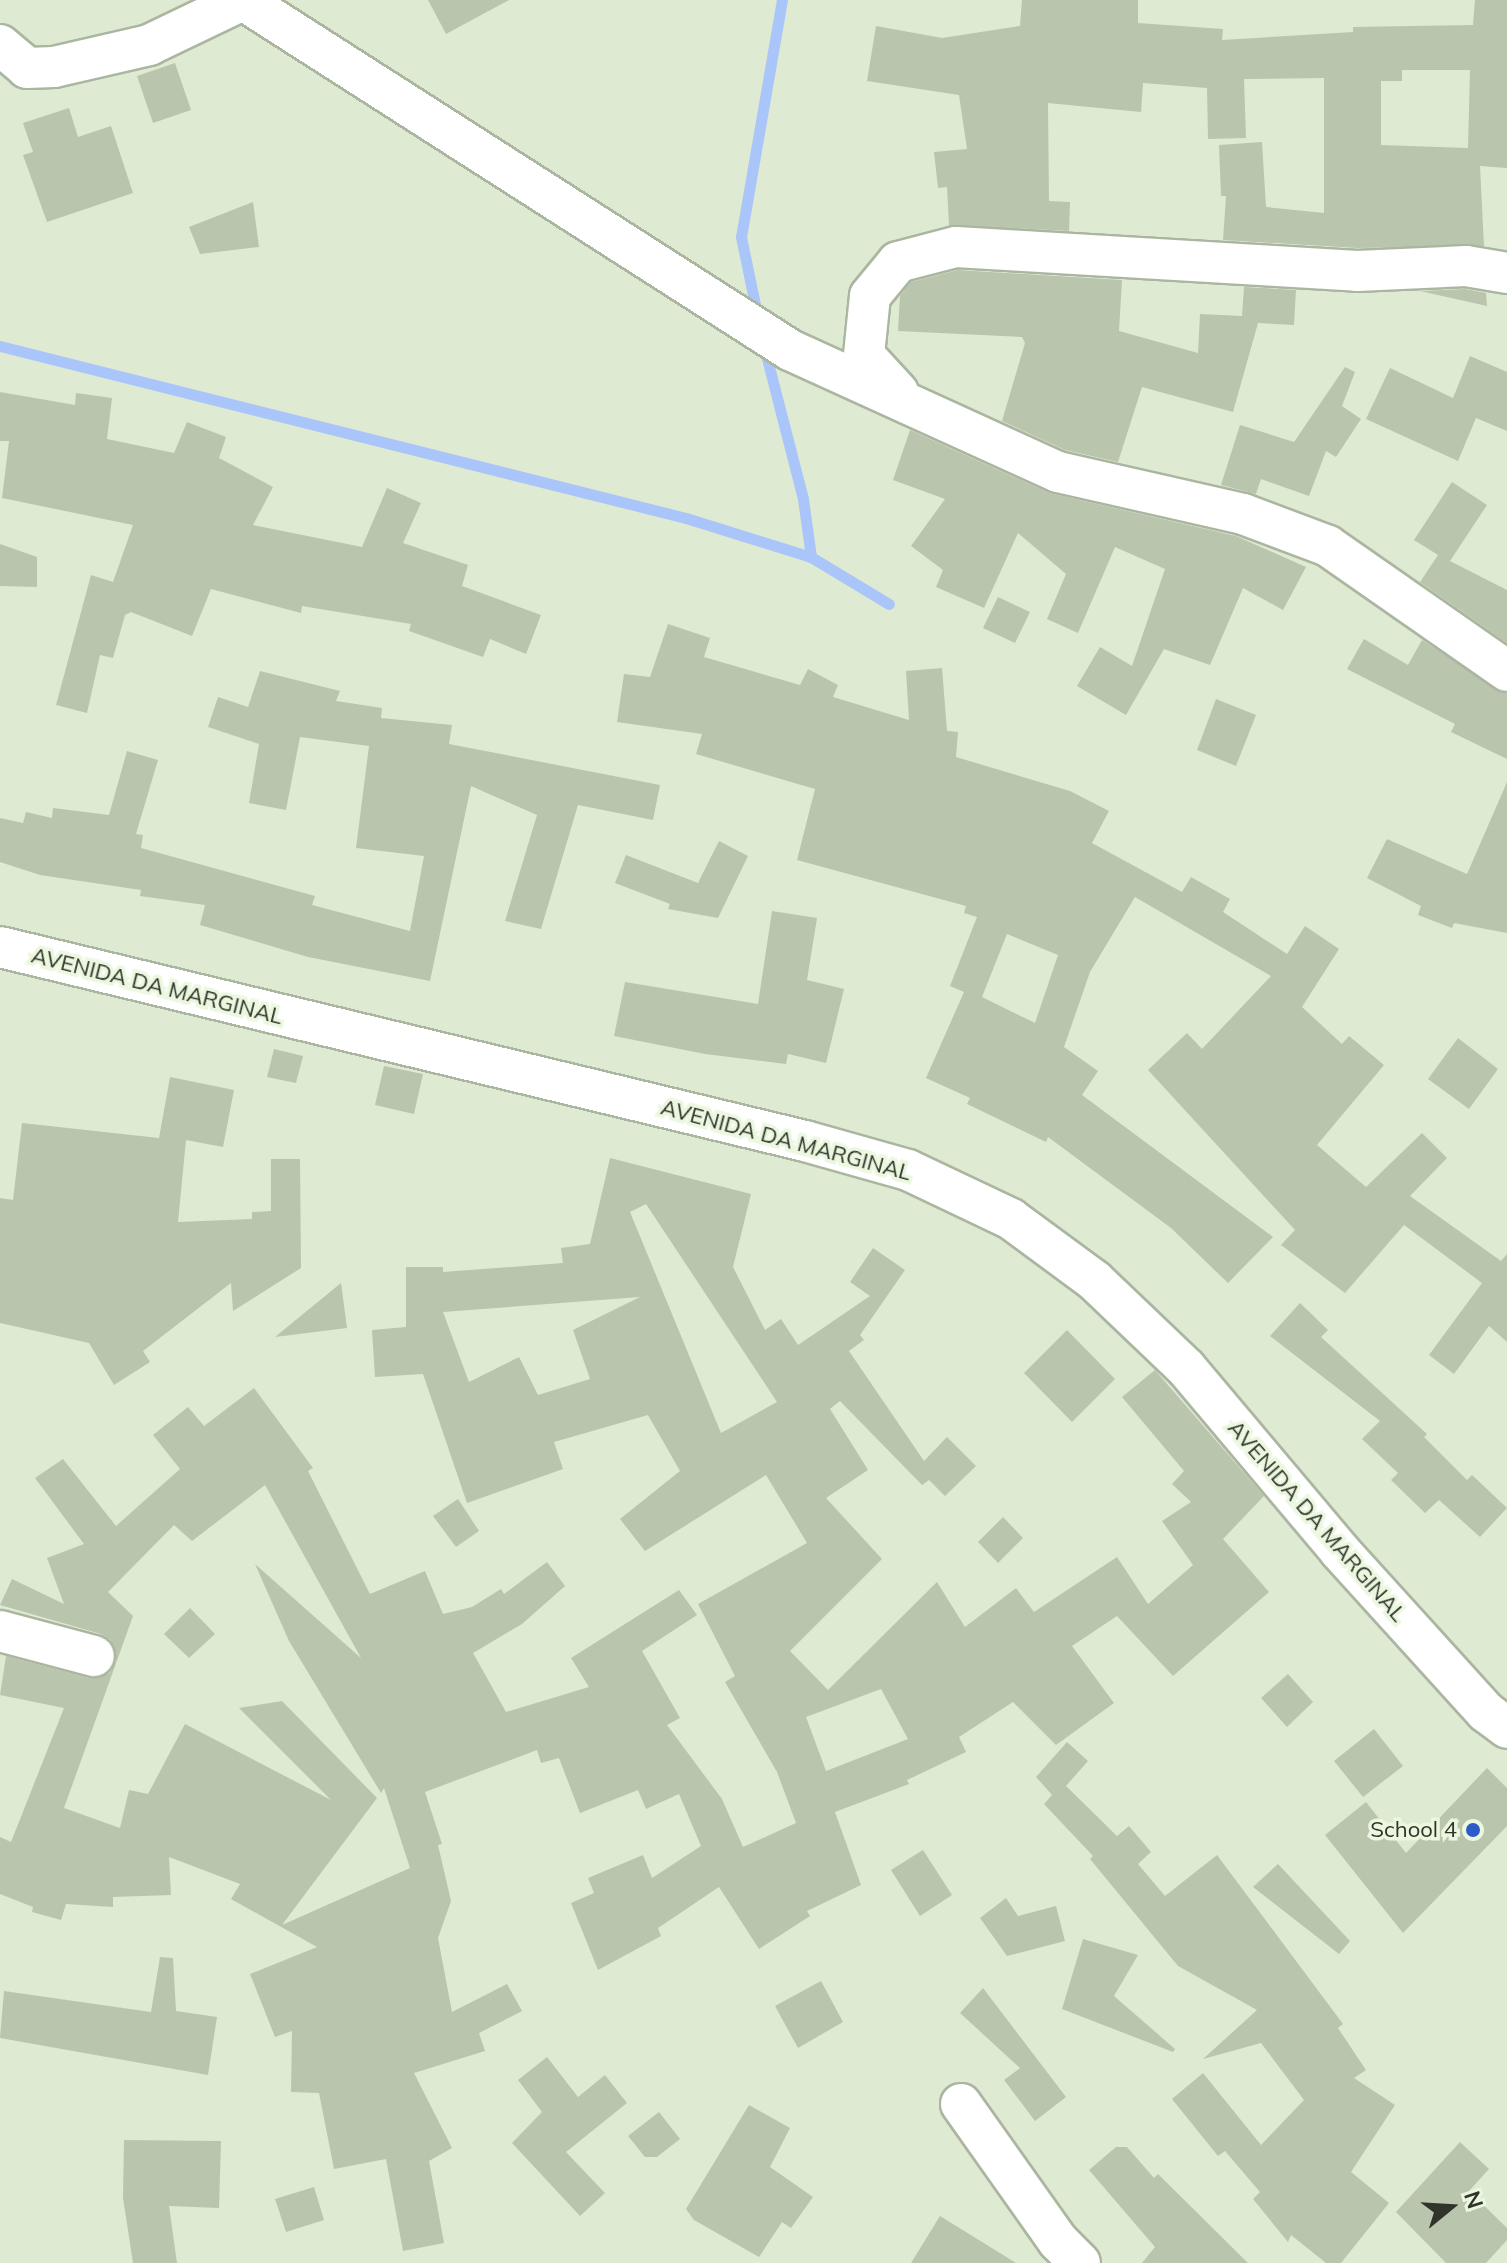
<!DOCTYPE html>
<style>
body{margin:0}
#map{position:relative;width:1507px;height:2263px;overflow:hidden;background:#deead2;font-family:Mulish,sans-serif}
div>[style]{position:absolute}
.stream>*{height:11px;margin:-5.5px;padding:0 5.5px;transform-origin:5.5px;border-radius:5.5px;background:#aac5fa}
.building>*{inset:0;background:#bac5ae}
.roads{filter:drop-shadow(2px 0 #abb6a0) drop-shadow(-2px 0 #abb6a0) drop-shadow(0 2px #abb6a0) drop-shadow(0 -2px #abb6a0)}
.minor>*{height:40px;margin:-20px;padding:0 20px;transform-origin:20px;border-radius:20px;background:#fff}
.dots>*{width:22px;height:22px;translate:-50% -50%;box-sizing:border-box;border:4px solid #ebf7df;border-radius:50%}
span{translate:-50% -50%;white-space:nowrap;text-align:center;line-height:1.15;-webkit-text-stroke:7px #ebf7df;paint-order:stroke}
.street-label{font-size:22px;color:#30342b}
.poi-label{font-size:22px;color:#30342b}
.right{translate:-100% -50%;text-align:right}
.north{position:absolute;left:1411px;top:2167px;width:80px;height:80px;-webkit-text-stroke:6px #ebf7df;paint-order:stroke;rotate:72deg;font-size:22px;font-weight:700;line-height:32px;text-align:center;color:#30342b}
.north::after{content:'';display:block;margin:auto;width:28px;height:36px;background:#30342b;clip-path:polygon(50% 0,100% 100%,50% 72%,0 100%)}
</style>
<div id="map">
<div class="stream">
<i style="left:758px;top:319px;width:84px;rotate:-101.7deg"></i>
<i style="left:741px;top:237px;width:241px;rotate:-80.2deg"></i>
<i style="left:763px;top:343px;width:161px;rotate:75.6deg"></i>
<i style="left:803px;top:499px;width:59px;rotate:82.1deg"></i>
<i style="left:0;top:346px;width:707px;rotate:14.08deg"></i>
<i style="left:686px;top:518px;width:131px;rotate:17.3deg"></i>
<i style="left:811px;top:557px;width:91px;rotate:31.1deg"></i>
</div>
<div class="building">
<i style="clip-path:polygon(428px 0,509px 0,446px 34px)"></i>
<i style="clip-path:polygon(evenodd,1022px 0,1138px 0,1138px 23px,1223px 29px,1222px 40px,1353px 32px,1353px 27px,1473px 25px,1475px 0,1507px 0,1507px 168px,1480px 166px,1484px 246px,1357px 248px,1223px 240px,1226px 196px,1221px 196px,1219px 145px,1262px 142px,1266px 207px,1324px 213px,1324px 78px,1244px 79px,1246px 138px,1208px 139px,1207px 88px,1143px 83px,1141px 112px,1048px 103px,1049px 201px,1070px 202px,1069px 231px,949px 225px,947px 187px,938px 188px,934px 152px,967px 149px,959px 95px,867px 81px,876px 26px,942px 38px,1020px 26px,1022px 0,1402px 70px,1470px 70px,1468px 148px,1381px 145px,1381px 81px,1402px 81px,1402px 70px)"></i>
<i style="clip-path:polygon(175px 63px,191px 110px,153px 123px,137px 76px)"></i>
<i style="clip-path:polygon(69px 108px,78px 137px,111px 126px,133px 193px,47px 222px,23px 155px,33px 152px,23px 123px)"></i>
<i style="clip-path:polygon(253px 202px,259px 247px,200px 254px,189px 227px)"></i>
<i style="clip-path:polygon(958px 270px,1122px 280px,1119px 331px,1198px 353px,1200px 314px,1242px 316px,1244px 287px,1296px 290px,1294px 325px,1258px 323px,1233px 412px,1142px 387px,1118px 462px,1065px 450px,1002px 421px,1025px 343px,1022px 337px,898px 331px,900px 296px,911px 282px)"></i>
<i style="clip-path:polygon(1465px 289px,1486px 293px,1487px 306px,1420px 291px)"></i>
<i style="clip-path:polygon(1470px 356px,1507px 372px,1507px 431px,1476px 418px,1458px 461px,1366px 419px,1390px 368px,1453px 398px)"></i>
<i style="clip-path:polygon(1345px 367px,1355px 372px,1342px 406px,1361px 419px,1336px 457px,1326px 451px,1309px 496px,1261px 479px,1256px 494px,1221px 485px,1240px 425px,1294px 442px)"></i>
<i style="clip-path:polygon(0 392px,75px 405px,76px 393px,112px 398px,107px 439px,174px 453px,187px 422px,226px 437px,219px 458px,273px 487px,253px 525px,362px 547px,387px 488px,421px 503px,403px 543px,468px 565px,462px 586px,541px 615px,526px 654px,490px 639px,483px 657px,409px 631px,411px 624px,302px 606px,301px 613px,211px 589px,192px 636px,131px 612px,125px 615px,113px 658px,100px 655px,87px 713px,56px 705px,91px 575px,113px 582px,133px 525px,2px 498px,9px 441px,0 441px)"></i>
<i style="clip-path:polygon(910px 430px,1049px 493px,1236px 536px,1306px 567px,1283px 610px,1243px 588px,1210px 665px,1164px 649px,1126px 715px,1077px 686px,1100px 647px,1132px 666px,1165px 569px,1115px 547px,1078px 633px,1047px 619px,1066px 574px,1018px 533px,984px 608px,936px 587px,943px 570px,911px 546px,945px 499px,893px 480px)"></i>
<i style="clip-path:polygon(1452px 482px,1487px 505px,1450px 561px,1507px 590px,1507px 643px,1420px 582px,1438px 555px,1414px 540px)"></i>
<i style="clip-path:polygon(0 544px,37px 557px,37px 587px,0 586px)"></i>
<i style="clip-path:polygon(998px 597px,1030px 612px,1015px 643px,983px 628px)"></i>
<i style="clip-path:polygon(evenodd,668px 624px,710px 638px,704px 657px,800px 685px,808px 669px,838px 685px,833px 697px,909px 720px,906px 671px,942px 668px,947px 731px,958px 732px,956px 757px,1070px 791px,1109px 811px,1092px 843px,1182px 892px,1191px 877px,1230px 899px,1223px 912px,1287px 954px,1305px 926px,1339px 949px,1302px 1007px,1342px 1044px,1349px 1036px,1384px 1065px,1317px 1145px,1366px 1187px,1422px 1133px,1447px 1158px,1410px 1196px,1501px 1261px,1507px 1254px,1507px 1342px,1489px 1326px,1454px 1374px,1429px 1355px,1482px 1283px,1404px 1225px,1345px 1293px,1281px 1245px,1295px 1230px,1148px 1070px,1187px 1033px,1202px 1049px,1271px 976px,1135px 897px,1090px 972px,1064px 1047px,1098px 1071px,1082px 1095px,1273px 1237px,1228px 1283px,1171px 1228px,1048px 1137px,1046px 1142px,967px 1104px,970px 1098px,926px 1078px,964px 992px,950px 986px,977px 917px,964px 913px,966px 906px,797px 860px,815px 789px,696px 754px,702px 734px,617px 722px,624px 674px,650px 677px,668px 624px,1007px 934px,1058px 955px,1035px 1023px,982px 997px,1007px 934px)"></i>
<i style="clip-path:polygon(1364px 639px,1408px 665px,1422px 640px,1507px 694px,1507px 759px,1451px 732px,1455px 724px,1347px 669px)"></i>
<i style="clip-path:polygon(260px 671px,340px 691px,336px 701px,382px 708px,381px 718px,452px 725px,449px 744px,660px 785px,653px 820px,578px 805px,541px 929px,505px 921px,537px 815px,471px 786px,430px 981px,308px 957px,200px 925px,205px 905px,140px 896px,141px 890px,40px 875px,0 862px,0 818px,23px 823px,26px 812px,52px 818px,53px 808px,109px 815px,127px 751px,158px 760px,136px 834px,143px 835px,141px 848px,315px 896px,312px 905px,410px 931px,424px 856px,356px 848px,369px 746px,300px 737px,286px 810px,249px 803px,259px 744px,208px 727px,218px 697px,248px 707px)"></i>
<i style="clip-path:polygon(1216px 699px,1256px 715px,1236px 766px,1197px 750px)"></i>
<i style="clip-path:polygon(1507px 782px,1507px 933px,1454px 923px,1452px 928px,1418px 915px,1421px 906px,1367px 878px,1387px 839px,1467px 874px)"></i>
<i style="clip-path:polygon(719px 841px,748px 856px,718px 918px,668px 909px,670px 904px,615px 883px,626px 855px,698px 883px)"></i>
<i style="clip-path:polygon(772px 911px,817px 918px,807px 980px,844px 989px,826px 1063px,788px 1054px,786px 1064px,705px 1054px,614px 1036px,625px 982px,758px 1004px)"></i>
<i style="clip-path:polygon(1458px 1038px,1498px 1069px,1469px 1109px,1428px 1079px)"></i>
<i style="clip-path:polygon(274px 1049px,303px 1056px,296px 1083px,267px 1077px)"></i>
<i style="clip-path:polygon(384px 1066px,423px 1074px,414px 1114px,375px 1105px)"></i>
<i style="clip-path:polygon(170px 1077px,234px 1090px,223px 1147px,186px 1140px,178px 1222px,252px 1219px,252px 1212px,271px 1211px,271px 1159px,300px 1159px,301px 1268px,233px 1311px,231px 1283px,143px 1351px,150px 1362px,114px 1385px,89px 1343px,0 1323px,0 1198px,13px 1200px,22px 1123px,159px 1138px)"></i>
<i style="clip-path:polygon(evenodd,610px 1158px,751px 1194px,733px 1267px,765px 1330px,781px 1319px,798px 1345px,870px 1296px,850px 1282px,873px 1248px,905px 1270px,860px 1335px,864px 1340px,849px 1351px,924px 1461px,947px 1437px,976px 1466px,945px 1496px,929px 1480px,922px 1485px,840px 1401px,830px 1409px,868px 1470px,826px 1498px,882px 1559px,790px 1651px,828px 1690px,937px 1582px,965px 1627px,1016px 1588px,1034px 1612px,1117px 1557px,1148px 1604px,1193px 1565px,1162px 1521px,1191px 1502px,1172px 1484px,1184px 1471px,1122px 1397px,1155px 1370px,1264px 1496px,1223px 1539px,1269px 1592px,1173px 1676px,1117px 1616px,1072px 1646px,1114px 1703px,1056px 1745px,1013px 1702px,959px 1737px,966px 1752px,907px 1780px,909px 1784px,835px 1812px,861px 1885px,807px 1911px,810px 1916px,759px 1949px,719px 1887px,658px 1928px,661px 1936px,598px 1970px,571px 1903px,594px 1893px,588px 1878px,643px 1855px,652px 1878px,701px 1846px,679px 1794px,646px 1809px,638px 1790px,580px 1813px,559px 1758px,541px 1763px,537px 1750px,425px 1792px,442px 1844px,438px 1845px,451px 1901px,438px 1938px,452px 2012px,507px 1984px,522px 2011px,479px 2033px,485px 2051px,414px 2073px,452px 2148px,429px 2161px,444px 2243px,403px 2251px,386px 2159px,334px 2169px,319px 2093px,291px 2092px,292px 2031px,275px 2037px,250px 1974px,317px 1947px,231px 1899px,240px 1884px,169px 1857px,171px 1895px,113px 1897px,113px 1907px,66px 1904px,61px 1920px,32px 1912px,33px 1907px,0 1894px,0 1837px,11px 1842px,64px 1708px,0 1695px,6px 1656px,89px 1678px,110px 1673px,116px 1661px,111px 1640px,101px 1634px,0 1605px,12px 1579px,64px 1604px,47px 1558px,84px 1544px,35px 1478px,63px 1459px,116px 1526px,180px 1469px,153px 1435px,188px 1407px,204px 1426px,254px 1388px,313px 1468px,308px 1471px,370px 1594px,425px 1571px,443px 1614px,472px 1607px,501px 1589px,504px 1594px,547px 1562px,565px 1586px,522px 1624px,473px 1653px,506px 1712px,589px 1687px,571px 1658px,679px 1590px,697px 1615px,642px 1651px,680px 1718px,667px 1725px,722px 1799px,743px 1847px,796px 1823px,777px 1772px,725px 1682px,735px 1676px,698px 1604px,807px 1543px,766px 1475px,645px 1551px,620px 1519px,680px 1471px,648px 1415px,554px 1442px,563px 1469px,467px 1503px,423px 1374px,375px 1377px,372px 1330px,406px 1327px,406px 1267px,443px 1267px,443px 1272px,563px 1263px,561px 1248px,590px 1244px,610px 1158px,646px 1204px,777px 1402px,721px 1433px,630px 1212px,646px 1204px,610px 1158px,640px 1297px,573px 1330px,590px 1379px,538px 1395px,519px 1357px,469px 1382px,443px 1312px,640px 1297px,610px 1158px,265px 1485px,361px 1658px,255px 1564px,289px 1641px,381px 1793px,384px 1788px,410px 1868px,282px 1925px,377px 1798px,282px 1701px,239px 1708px,331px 1800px,185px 1724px,148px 1794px,129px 1790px,120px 1828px,64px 1808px,133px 1616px,108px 1592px,174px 1525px,192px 1541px,265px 1485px,610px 1158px,881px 1689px,908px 1739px,826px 1771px,806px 1717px,881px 1689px)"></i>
<i style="clip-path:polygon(341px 1283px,347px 1328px,275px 1337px)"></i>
<i style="clip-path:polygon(1300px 1303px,1328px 1330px,1321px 1337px,1427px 1434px,1424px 1437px,1467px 1480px,1472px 1475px,1507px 1508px,1480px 1537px,1439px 1500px,1425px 1513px,1391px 1480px,1398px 1473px,1362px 1439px,1380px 1421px,1270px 1336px)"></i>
<i style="clip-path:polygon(1067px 1330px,1115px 1379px,1072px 1422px,1024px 1373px)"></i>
<i style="clip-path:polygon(458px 1499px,479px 1531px,456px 1547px,433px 1516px)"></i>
<i style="clip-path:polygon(1003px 1517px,1023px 1538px,998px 1563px,978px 1542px)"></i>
<i style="clip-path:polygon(190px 1608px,215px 1634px,189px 1658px,164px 1634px)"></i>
<i style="clip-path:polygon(1288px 1674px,1313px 1702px,1287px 1727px,1261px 1698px)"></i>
<i style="clip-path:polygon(1374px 1729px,1403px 1766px,1363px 1797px,1334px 1761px)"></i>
<i style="clip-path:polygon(1067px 1742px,1088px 1761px,1066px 1786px,1117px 1836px,1129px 1826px,1151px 1852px,1138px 1864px,1165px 1896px,1217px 1855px,1343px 2024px,1338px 2028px,1366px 2070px,1354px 2078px,1395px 2105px,1351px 2172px,1389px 2203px,1341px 2263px,1326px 2263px,1291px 2235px,1288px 2242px,1253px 2199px,1260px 2192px,1225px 2151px,1218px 2156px,1172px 2099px,1203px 2073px,1261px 2145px,1304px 2100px,1261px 2043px,1203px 2059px,1257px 2010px,1178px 1966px,1090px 1859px,1093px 1856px,1044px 1804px,1052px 1795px,1036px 1777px)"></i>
<i style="clip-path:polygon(1487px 1768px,1507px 1788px,1507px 1826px,1403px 1933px,1325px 1835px,1366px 1802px,1406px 1853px)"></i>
<i style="clip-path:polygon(923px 1850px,952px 1895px,920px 1916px,891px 1870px)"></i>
<i style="clip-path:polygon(1278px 1864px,1350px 1941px,1339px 1954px,1253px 1887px)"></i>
<i style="clip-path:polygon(1006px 1898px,1018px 1916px,1056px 1906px,1065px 1941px,1007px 1956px,980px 1918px)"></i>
<i style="clip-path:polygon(1083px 1939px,1138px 1955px,1114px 1996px,1175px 2049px,1173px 2052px,1062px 2009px)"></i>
<i style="clip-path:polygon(160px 1957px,173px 1958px,176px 2011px,217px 2017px,208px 2075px,0 2038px,4px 1991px,151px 2012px)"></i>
<i style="clip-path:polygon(821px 1981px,843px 2022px,798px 2048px,775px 2006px)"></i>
<i style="clip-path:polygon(983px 1988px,1066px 2097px,1035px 2121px,1004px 2080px,1020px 2068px,960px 2013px)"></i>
<i style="clip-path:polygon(547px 2057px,578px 2097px,605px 2075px,627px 2103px,566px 2152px,605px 2193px,580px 2216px,512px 2143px,542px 2112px,518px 2080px)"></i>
<i style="clip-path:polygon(749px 2105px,790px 2128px,770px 2167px,813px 2197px,791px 2228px,782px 2222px,759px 2257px,694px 2220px,686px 2209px)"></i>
<i style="clip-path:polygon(659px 2112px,680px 2139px,657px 2157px,645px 2157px,628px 2136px)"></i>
<i style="clip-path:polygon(124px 2140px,221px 2141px,219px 2208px,169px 2206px,177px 2263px,133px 2263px,123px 2198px)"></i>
<i style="clip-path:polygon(1460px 2142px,1489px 2169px,1469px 2191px,1507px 2228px,1507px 2240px,1486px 2263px,1446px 2263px,1396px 2212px)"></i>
<i style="clip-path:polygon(1116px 2147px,1127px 2147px,1154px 2178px,1158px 2174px,1248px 2263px,1142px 2263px,1155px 2247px,1089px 2170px)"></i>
<i style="clip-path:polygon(314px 2187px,324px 2220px,286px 2232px,275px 2199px)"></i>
<i style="clip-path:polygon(940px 2216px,1016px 2263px,911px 2263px)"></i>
</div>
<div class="roads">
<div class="minor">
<i style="left:243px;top:0;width:649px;rotate:32.61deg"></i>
<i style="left:790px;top:350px;width:294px;rotate:24.5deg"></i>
<i style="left:1058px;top:472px;width:190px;rotate:12.8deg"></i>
<i style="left:1243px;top:514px;width:91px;rotate:20.6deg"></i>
<i style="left:1328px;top:546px;width:218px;rotate:34.9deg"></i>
<i style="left:0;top:45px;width:35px;rotate:40deg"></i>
<i style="left:27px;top:68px;width:27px;rotate:-2deg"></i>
<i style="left:54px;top:67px;width:98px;rotate:-13deg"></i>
<i style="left:149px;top:45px;width:104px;rotate:-25.6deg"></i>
<i style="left:898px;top:392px;width:50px;rotate:-132.6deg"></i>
<i style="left:864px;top:355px;width:59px;rotate:-84.2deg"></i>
<i style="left:870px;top:296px;width:44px;rotate:-50.5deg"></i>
<i style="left:898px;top:262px;width:60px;rotate:-14.5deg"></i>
<i style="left:956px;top:247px;width:402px;rotate:3.4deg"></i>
<i style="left:1357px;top:271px;width:109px;rotate:-2.6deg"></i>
<i style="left:1466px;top:266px;width:42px;rotate:9.7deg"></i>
<i style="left:0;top:947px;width:828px;rotate:13.55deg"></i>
<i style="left:805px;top:1141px;width:107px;rotate:15.7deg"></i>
<i style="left:908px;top:1170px;width:114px;rotate:25.4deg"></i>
<i style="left:1011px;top:1219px;width:104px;rotate:36.4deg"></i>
<i style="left:1095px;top:1281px;width:126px;rotate:43.7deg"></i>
<i style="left:1186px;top:1368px;width:238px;rotate:49.9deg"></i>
<i style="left:1339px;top:1550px;width:219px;rotate:47.8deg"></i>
<i style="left:1486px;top:1712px;width:26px;rotate:37deg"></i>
<i style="left:0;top:1631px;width:97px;rotate:14.9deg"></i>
<i style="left:961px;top:2104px;width:168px;rotate:54.7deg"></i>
<i style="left:1058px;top:2241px;width:31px;rotate:45deg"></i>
</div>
</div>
<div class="dots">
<i style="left:1473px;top:1830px;background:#2d5bca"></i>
</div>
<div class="street-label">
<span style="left:157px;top:986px;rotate:14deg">AVENIDA DA MARGINAL</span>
<span style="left:786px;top:1140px;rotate:15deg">AVENIDA DA MARGINAL</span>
<span style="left:1317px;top:1521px;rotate:49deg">AVENIDA DA MARGINAL</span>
</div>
<div class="poi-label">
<span class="right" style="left:1457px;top:1830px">School 4</span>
</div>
<div class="north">N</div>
</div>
